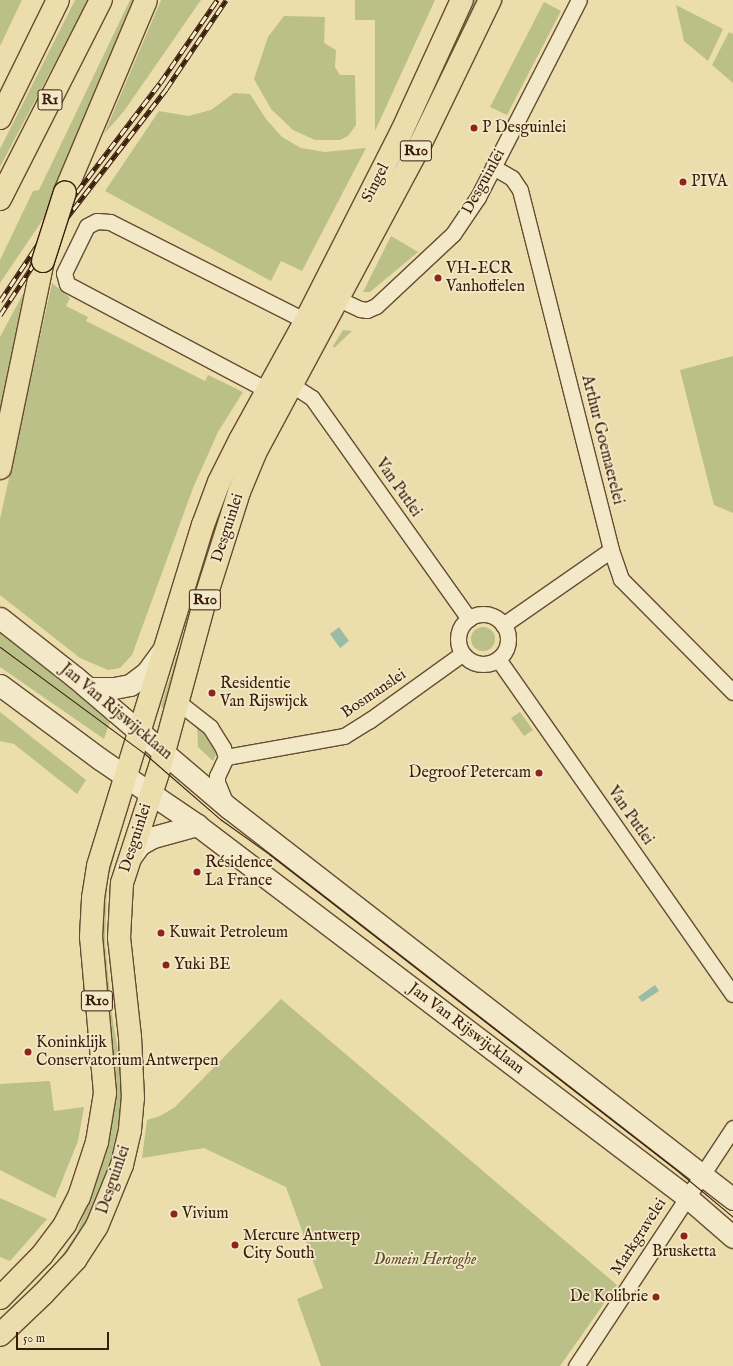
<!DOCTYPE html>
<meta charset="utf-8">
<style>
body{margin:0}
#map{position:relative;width:733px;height:1366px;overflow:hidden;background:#ecddac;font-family:"IM FELL English",serif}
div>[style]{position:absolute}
.green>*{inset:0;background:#bac088}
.round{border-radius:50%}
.water>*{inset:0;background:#99bca7}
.roads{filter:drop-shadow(1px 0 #664c32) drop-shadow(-1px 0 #664c32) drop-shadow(0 1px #664c32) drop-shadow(0 -1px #664c32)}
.street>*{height:15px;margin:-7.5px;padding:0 7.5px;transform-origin:7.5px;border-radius:7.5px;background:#f3e9c9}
.street>.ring{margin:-7.5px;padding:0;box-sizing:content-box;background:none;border:15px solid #f3e9c9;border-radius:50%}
.secondary>*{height:21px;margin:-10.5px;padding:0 10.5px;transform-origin:10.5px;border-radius:10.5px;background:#f3e9c9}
.primary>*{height:22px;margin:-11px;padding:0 11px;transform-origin:11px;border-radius:11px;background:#ecddac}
.highway>*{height:22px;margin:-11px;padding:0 11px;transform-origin:11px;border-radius:11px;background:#ecddac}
.tram>*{height:1px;margin:-0.5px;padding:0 0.5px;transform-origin:0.5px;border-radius:0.5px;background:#391c09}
.rail>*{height:4.5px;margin-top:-2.25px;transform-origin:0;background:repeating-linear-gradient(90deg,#f3e9c9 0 9px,#391c09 0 18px);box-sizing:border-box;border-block:1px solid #391c09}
.bridges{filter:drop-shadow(1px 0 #391c09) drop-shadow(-1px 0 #391c09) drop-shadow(0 1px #391c09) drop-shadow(0 -1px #391c09)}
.highway-bridge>*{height:22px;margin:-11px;padding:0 11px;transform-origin:11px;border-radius:11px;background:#ecddac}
.dots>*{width:11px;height:11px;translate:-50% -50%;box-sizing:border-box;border:2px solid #f3e9c9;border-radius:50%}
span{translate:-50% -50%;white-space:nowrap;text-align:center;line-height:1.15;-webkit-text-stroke:3.5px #f3e9c9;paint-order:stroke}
.shield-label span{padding:1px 3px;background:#f3e9c9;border:1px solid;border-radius:3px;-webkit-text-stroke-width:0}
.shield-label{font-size:15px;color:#391c09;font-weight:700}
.poi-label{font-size:16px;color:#391c09}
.left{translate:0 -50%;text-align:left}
.right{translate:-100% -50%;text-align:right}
.street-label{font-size:16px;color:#391c09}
.park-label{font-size:16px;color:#604d2f;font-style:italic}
.scale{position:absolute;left:16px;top:1332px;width:93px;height:18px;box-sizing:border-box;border:2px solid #391c09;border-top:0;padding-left:5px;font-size:12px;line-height:14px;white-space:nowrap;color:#391c09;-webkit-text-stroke:3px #f3e9c9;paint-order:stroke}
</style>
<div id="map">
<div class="green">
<i style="clip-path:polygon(0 0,22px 0,0 46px)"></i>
<i style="clip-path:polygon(75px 0,88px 0,0 167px,0 149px)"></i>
<i style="clip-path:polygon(130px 0,139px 0,48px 212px,0 283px,0 260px,33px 191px,39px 190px)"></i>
<i style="clip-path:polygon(161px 0,201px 0,124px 111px,104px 134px)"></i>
<i style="clip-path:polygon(355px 0,435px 0,375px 131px,375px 20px,355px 20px)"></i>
<i style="clip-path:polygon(470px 0,481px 0,410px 142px,415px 126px)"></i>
<i style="clip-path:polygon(544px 2px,561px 11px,507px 115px,490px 107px)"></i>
<i style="clip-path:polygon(676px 5px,723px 29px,708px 61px,684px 41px)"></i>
<i style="clip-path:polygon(284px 16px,325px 17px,324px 43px,336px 50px,335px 67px,340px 75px,355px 75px,356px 125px,348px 136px,340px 140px,315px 140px,293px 130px,271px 109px,254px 79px,268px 37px)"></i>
<i style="clip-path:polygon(729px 32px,733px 34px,733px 83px,712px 65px)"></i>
<i style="clip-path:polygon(234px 93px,250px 94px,266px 119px,282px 137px,301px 148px,325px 152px,366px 148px,302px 271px,281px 261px,271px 281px,105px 191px,159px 111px,188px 116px,211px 110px)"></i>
<i style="clip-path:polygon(391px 236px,418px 252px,370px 292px,363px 292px)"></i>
<i style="clip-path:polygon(52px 283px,70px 298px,66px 306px,88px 317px,86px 321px,205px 381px,208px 375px,243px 392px,218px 432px,193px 488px,132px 655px,120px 668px,108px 670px,80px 658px,0 595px,0 519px)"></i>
<i style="clip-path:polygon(24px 292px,13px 354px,0 426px,0 337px)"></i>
<i style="clip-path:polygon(343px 330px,352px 331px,334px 348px,333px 346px)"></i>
<i style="clip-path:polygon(733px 356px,733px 513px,714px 505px,680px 370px)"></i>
<i style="clip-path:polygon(237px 461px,168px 713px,161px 706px,206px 563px,221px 504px)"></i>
<i style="clip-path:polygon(0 627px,112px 716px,104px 739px,0 667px)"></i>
<i class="round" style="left:471px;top:627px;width:24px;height:24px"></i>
<i style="clip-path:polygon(0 712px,86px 780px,77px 794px,14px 744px,0 741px)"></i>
<i style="clip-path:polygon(520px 712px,533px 730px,524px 736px,511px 718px)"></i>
<i style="clip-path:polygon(197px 722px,219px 749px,213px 761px,198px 747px)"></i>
<i style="clip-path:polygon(113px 841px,118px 842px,107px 884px,105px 942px,112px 1015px,122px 1075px,119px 1130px,114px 1155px,93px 1214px,70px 1250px,0 1323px,0 1319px,56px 1264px,77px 1233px,105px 1153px,100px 919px)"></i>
<i style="clip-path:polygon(281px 999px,617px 1285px,560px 1366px,321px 1366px,297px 1299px,323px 1288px,286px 1187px,204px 1148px,142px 1158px,147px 1120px,160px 1116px,175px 1107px)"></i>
<i style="clip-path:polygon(50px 1081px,54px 1111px,84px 1107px,78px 1141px,55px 1198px,0 1170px,0 1084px)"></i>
<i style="clip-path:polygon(0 1198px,47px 1219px,10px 1261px,0 1257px)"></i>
</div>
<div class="water">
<i style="clip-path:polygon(339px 627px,349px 641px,340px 648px,330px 634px)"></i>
<i style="clip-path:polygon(655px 985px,659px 991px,642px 1002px,638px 997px)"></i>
</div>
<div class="roads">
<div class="street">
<i style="left:493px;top:167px;width:22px;rotate:30deg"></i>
<i style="left:512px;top:178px;width:14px;rotate:56deg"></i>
<i style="left:520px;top:190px;width:371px;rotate:75.8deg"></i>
<i style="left:611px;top:550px;width:31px;rotate:71deg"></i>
<i style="left:621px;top:579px;width:159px;rotate:45.3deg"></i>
<i style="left:330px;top:295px;width:33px;rotate:25deg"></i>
<i style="left:360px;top:309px;width:7px;rotate:8deg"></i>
<i style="left:367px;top:310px;width:10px;rotate:-24deg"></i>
<i style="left:376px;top:306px;width:105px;rotate:-43.1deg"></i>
<i style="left:453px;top:234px;width:45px;rotate:-56deg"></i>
<i style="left:478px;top:197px;width:221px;rotate:-62.9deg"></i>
<i style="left:292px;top:385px;width:24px;rotate:33deg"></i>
<i style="left:312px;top:398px;width:271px;rotate:54.6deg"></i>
<i style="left:267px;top:390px;width:226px;rotate:-152.1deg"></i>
<i style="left:67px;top:284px;width:11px;rotate:-105deg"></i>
<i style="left:64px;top:273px;width:52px;rotate:-63.9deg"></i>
<i style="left:87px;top:226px;width:11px;rotate:-27deg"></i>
<i style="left:97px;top:221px;width:13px;rotate:4deg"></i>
<i style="left:110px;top:222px;width:229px;rotate:26.8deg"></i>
<i class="ring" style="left:458px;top:614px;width:35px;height:35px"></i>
<i style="left:503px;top:625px;width:131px;rotate:-34.8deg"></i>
<i style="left:498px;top:659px;width:409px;rotate:55deg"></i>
<i style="left:178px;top:702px;width:41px;rotate:38deg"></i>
<i style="left:210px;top:727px;width:25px;rotate:58deg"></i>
<i style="left:223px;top:748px;width:9px;rotate:72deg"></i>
<i style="left:226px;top:757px;width:21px;rotate:115deg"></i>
<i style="left:217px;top:776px;width:6px;rotate:90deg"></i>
<i style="left:217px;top:782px;width:22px;rotate:68deg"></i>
<i style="left:226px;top:757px;width:120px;rotate:-10.1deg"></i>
<i style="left:344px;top:736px;width:31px;rotate:-32deg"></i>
<i style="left:370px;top:720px;width:113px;rotate:-35.7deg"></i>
<i style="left:576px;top:1366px;width:285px;rotate:-56.6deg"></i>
</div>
<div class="secondary">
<i style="left:0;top:618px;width:95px;rotate:38.2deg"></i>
<i style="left:75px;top:677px;width:202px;rotate:40.4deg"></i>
<i style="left:229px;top:808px;width:638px;rotate:37.8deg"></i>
<i style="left:0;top:685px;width:124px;rotate:36.5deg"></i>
<i style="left:100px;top:759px;width:117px;rotate:34.2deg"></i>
<i style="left:197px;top:825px;width:615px;rotate:37.21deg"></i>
<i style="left:687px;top:1197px;width:61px;rotate:41deg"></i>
<i style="left:88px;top:688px;width:26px"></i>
<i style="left:114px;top:688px;width:16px;rotate:-11deg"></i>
<i style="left:130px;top:685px;width:21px;rotate:-37deg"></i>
<i style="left:147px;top:672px;width:27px;rotate:-54deg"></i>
<i style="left:129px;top:859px;width:17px;rotate:-54deg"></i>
<i style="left:139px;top:845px;width:16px;rotate:-30deg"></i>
<i style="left:153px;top:837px;width:46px;rotate:-15.3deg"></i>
</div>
<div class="primary">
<i style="left:0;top:1298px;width:60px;rotate:-45.7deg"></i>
<i style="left:42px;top:1255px;width:39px;rotate:-53deg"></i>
<i style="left:65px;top:1224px;width:30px;rotate:-63deg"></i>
<i style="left:79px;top:1197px;width:58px;rotate:-71.9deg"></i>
<i style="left:97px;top:1142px;width:50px;rotate:-80.7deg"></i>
<i style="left:105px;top:1093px;width:157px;rotate:-95.1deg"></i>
<i style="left:91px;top:937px;width:39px;rotate:-87deg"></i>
<i style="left:93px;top:898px;width:32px;rotate:-81deg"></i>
<i style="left:98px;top:866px;width:357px;rotate:-72.9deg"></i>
<i style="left:203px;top:525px;width:46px;rotate:-69.6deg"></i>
<i style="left:219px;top:482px;width:47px;rotate:-63.4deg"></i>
<i style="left:240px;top:440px;width:137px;rotate:-61.2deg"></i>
<i style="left:306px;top:320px;width:210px;rotate:-63.1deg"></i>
<i style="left:401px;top:133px;width:146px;rotate:-65.4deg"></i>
<i style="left:0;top:1335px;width:59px;rotate:-43.6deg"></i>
<i style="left:43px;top:1294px;width:47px;rotate:-46.7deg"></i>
<i style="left:75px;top:1260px;width:40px;rotate:-57.1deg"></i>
<i style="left:97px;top:1226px;width:66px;rotate:-67.7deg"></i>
<i style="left:122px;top:1165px;width:36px;rotate:-77deg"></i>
<i style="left:130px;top:1130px;width:32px;rotate:-85deg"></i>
<i style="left:133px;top:1098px;width:61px;rotate:-92.8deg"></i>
<i style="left:130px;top:1037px;width:100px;rotate:-96.3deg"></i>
<i style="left:119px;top:938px;width:55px;rotate:-86.9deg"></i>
<i style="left:122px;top:883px;width:122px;rotate:-71.9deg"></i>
<i style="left:160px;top:767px;width:180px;rotate:-74.9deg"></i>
<i style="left:207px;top:593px;width:106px;rotate:-72.4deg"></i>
<i style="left:239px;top:492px;width:44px;rotate:-67.5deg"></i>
<i style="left:256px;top:451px;width:340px;rotate:-61.8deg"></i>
<i style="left:417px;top:151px;width:168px;rotate:-64.2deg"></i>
</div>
<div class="highway">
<i style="left:0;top:118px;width:131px;rotate:-63.8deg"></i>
<i style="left:65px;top:192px;width:208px;rotate:-67.1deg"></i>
<i style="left:0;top:199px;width:223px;rotate:-63.1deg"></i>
<i style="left:0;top:468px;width:211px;rotate:-78.3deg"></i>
</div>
</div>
<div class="tram">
<i style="left:0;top:647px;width:180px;rotate:36.4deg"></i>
<i style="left:145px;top:754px;width:99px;rotate:40.9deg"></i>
<i style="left:220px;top:819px;width:60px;rotate:35.5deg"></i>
<i style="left:269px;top:854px;width:512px;rotate:37.79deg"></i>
<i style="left:674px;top:1168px;width:77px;rotate:39.7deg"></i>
</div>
<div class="rail">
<i style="left:0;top:301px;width:79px;rotate:-56.3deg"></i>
<i style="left:44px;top:235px;width:191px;rotate:-52.7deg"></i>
<i style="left:160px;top:83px;width:101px;rotate:-55.5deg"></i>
<i style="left:0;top:315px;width:92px;rotate:-56.5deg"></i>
<i style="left:51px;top:238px;width:188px;rotate:-52.3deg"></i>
<i style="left:166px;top:89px;width:107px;rotate:-56deg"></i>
</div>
<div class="bridges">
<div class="highway-bridge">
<i style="left:43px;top:261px;width:72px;rotate:-72.3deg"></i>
</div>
</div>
<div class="dots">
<i style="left:474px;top:128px;background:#8f2418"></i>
<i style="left:683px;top:182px;background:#8f2418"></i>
<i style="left:438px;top:278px;background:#8f2418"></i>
<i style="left:212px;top:693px;background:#8f2418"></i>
<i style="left:539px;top:773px;background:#8f2418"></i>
<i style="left:197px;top:872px;background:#8f2418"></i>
<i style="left:161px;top:933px;background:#8f2418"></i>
<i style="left:166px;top:965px;background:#8f2418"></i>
<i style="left:28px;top:1052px;background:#8f2418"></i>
<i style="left:174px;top:1214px;background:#8f2418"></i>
<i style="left:684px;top:1236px;background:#8f2418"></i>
<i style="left:235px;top:1245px;background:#8f2418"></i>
<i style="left:656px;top:1297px;background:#8f2418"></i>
</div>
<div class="shield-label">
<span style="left:50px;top:100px">R1</span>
<span style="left:416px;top:151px">R10</span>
<span style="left:205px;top:600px">R10</span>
<span style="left:97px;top:1001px">R10</span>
</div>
<div class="poi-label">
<span class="left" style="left:482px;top:128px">P Desguinlei</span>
<span class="left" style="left:691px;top:182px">PIVA</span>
<span class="left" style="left:446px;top:278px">VH-ECR<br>Vanhoffelen</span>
<span class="left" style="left:220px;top:693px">Residentie<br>Van Rijswijck</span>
<span class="right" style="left:531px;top:773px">Degroof Petercam</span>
<span class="left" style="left:205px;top:872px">Résidence<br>La France</span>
<span class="left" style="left:169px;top:933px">Kuwait Petroleum</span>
<span class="left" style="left:174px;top:965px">Yuki BE</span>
<span class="left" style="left:36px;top:1052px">Koninklijk<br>Conservatorium Antwerpen</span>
<span class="left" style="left:182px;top:1214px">Vivium</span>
<span class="left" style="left:243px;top:1245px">Mercure Antwerp<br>City South</span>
<span style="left:684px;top:1252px">Brusketta</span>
<span class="right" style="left:648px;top:1297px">De Kolibrie</span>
</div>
<div class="street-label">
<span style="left:484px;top:182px;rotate:-61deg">Desguinlei</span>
<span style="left:376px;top:183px;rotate:-63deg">Singel</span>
<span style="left:602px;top:440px;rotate:76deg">Arthur Goemaerelei</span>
<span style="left:398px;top:488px;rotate:55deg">Van Putlei</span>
<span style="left:228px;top:528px;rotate:-72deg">Desguinlei</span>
<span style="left:374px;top:694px;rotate:-34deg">Bosmanslei</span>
<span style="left:116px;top:712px;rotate:40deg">Jan Van Rijswijcklaan</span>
<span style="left:630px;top:816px;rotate:55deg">Van Putlei</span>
<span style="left:136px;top:838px;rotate:-72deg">Desguinlei</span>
<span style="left:466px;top:1029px;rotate:37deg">Jan Van Rijswijcklaan</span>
<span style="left:114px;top:1180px;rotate:-71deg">Desguinlei</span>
<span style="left:639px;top:1237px;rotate:-57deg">Markgravelei</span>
</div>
<div class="park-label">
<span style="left:425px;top:1260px">Domein Hertoghe</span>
</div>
<div class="scale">50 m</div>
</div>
